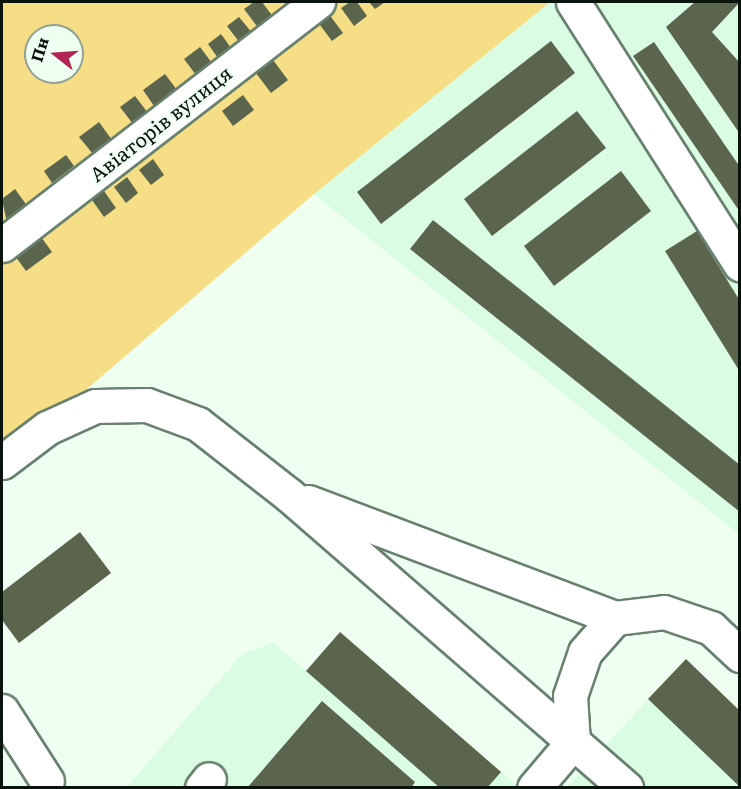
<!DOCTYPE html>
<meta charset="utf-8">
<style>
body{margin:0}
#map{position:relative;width:741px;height:789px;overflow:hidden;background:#eefff2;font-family:Literata,serif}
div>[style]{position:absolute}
.built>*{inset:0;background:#d9fce2}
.green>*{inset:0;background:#f5de86}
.building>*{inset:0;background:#5b644c}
.roads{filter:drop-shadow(2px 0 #68816e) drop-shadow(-2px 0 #68816e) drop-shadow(0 2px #68816e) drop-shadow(0 -2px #68816e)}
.minor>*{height:33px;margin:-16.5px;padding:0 16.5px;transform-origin:16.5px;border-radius:16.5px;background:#fff}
span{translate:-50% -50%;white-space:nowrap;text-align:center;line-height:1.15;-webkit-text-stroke:4.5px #eefff2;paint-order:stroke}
.street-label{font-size:20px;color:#0a140d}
.frame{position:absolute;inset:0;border:3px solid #0a140d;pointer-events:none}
.north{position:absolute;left:24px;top:24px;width:60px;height:60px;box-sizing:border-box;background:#eefff2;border:2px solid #93a196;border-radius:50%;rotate:287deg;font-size:16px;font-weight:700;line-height:24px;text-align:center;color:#0a140d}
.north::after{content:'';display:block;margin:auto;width:21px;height:27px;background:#b42454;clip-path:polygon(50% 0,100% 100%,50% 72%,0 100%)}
</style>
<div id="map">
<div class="built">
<i style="clip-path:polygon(550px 2px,739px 2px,739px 534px,314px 194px)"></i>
<i style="clip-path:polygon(340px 632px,519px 787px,126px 788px,242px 654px,274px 643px,306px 671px)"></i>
<i style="clip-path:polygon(686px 659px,739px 711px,739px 787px,566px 788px)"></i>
</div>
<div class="green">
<i style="clip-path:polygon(evenodd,2px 2px,550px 2px,314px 194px,2px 462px,2px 2px,36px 36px,72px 36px,72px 72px,36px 72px,36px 36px)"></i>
</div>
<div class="building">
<i style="clip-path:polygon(254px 2px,262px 2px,274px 18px,259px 29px,244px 9px)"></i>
<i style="clip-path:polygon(350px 2px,357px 2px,367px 16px,354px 26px,341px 8px)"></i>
<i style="clip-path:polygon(369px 2px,385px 2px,375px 9px)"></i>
<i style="clip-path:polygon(695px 2px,740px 2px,712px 32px,740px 63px,740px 134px,666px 27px)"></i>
<i style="clip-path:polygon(328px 13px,343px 33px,332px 41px,317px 21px)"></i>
<i style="clip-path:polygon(239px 17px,253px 34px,240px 43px,227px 26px)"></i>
<i style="clip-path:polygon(221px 34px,231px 48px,218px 58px,208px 44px)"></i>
<i style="clip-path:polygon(551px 41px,575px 73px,381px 224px,357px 192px)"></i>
<i style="clip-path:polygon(654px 42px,740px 167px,740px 212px,633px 56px)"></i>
<i style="clip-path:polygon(200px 47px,212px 63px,196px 75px,184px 59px)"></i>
<i style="clip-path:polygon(273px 60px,288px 80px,271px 93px,256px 73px)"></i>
<i style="clip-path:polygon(165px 74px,177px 90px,154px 106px,143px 90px)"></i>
<i style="clip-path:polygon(243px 95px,254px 110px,233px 126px,222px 111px)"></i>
<i style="clip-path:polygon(135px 96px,148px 113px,133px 124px,120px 107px)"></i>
<i style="clip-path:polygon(577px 111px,606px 148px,492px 236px,464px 199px)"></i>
<i style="clip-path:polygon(99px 122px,112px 140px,93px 154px,79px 137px)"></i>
<i style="clip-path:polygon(66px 155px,74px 166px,52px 183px,44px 171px)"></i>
<i style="clip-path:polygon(153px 159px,164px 175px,151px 185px,139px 170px)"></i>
<i style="clip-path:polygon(621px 171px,651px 211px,554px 286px,524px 246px)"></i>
<i style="clip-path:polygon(127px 177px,138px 193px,126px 203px,114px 187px)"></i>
<i style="clip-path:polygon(15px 189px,28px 207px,7px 223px,2px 199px)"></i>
<i style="clip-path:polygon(104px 191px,116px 208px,104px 217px,92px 200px)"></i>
<i style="clip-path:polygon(433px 220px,740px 465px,740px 512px,410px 249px)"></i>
<i style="clip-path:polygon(697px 231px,740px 301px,740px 372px,665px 251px)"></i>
<i style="clip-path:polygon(39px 234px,52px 252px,26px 271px,13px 253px)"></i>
<i style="clip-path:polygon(80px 532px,111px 573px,19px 643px,2px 620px,2px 592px)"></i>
<i style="clip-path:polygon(340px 632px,501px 772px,487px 788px,440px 788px,306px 671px)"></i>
<i style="clip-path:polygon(686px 659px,740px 711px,740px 787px,648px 699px)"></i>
<i style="clip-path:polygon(322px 701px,415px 782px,411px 788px,247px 788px)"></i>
</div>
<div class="roads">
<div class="minor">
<i style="left:573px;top:2px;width:311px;rotate:57.5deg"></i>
<i style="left:2px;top:245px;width:399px;rotate:-37.6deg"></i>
<i style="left:2px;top:462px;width:56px;rotate:-37.1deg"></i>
<i style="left:47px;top:428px;width:53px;rotate:-24.6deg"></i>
<i style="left:95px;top:406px;width:52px;rotate:-1.1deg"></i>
<i style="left:147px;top:405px;width:54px;rotate:20.4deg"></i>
<i style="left:198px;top:424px;width:115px;rotate:38deg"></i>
<i style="left:289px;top:495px;width:447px;rotate:41deg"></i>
<i style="left:308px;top:502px;width:328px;rotate:20.7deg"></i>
<i style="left:615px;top:618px;width:49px;rotate:-7deg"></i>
<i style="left:664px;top:612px;width:50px;rotate:18.8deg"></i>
<i style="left:711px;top:628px;width:40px;rotate:43deg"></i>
<i style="left:2px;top:711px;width:83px;rotate:57.3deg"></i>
<i style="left:202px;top:788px;width:11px;rotate:-52deg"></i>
<i style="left:534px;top:788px;width:60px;rotate:-49.7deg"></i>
<i style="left:573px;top:742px;width:46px;rotate:-93.7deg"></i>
<i style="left:570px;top:696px;width:46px;rotate:-71.2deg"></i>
<i style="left:585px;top:652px;width:45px;rotate:-48.6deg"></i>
</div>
</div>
<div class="street-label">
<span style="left:160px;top:123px;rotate:-38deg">Авіаторів вулиця</span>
</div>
<div class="frame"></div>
<div class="north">Пн</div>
</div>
